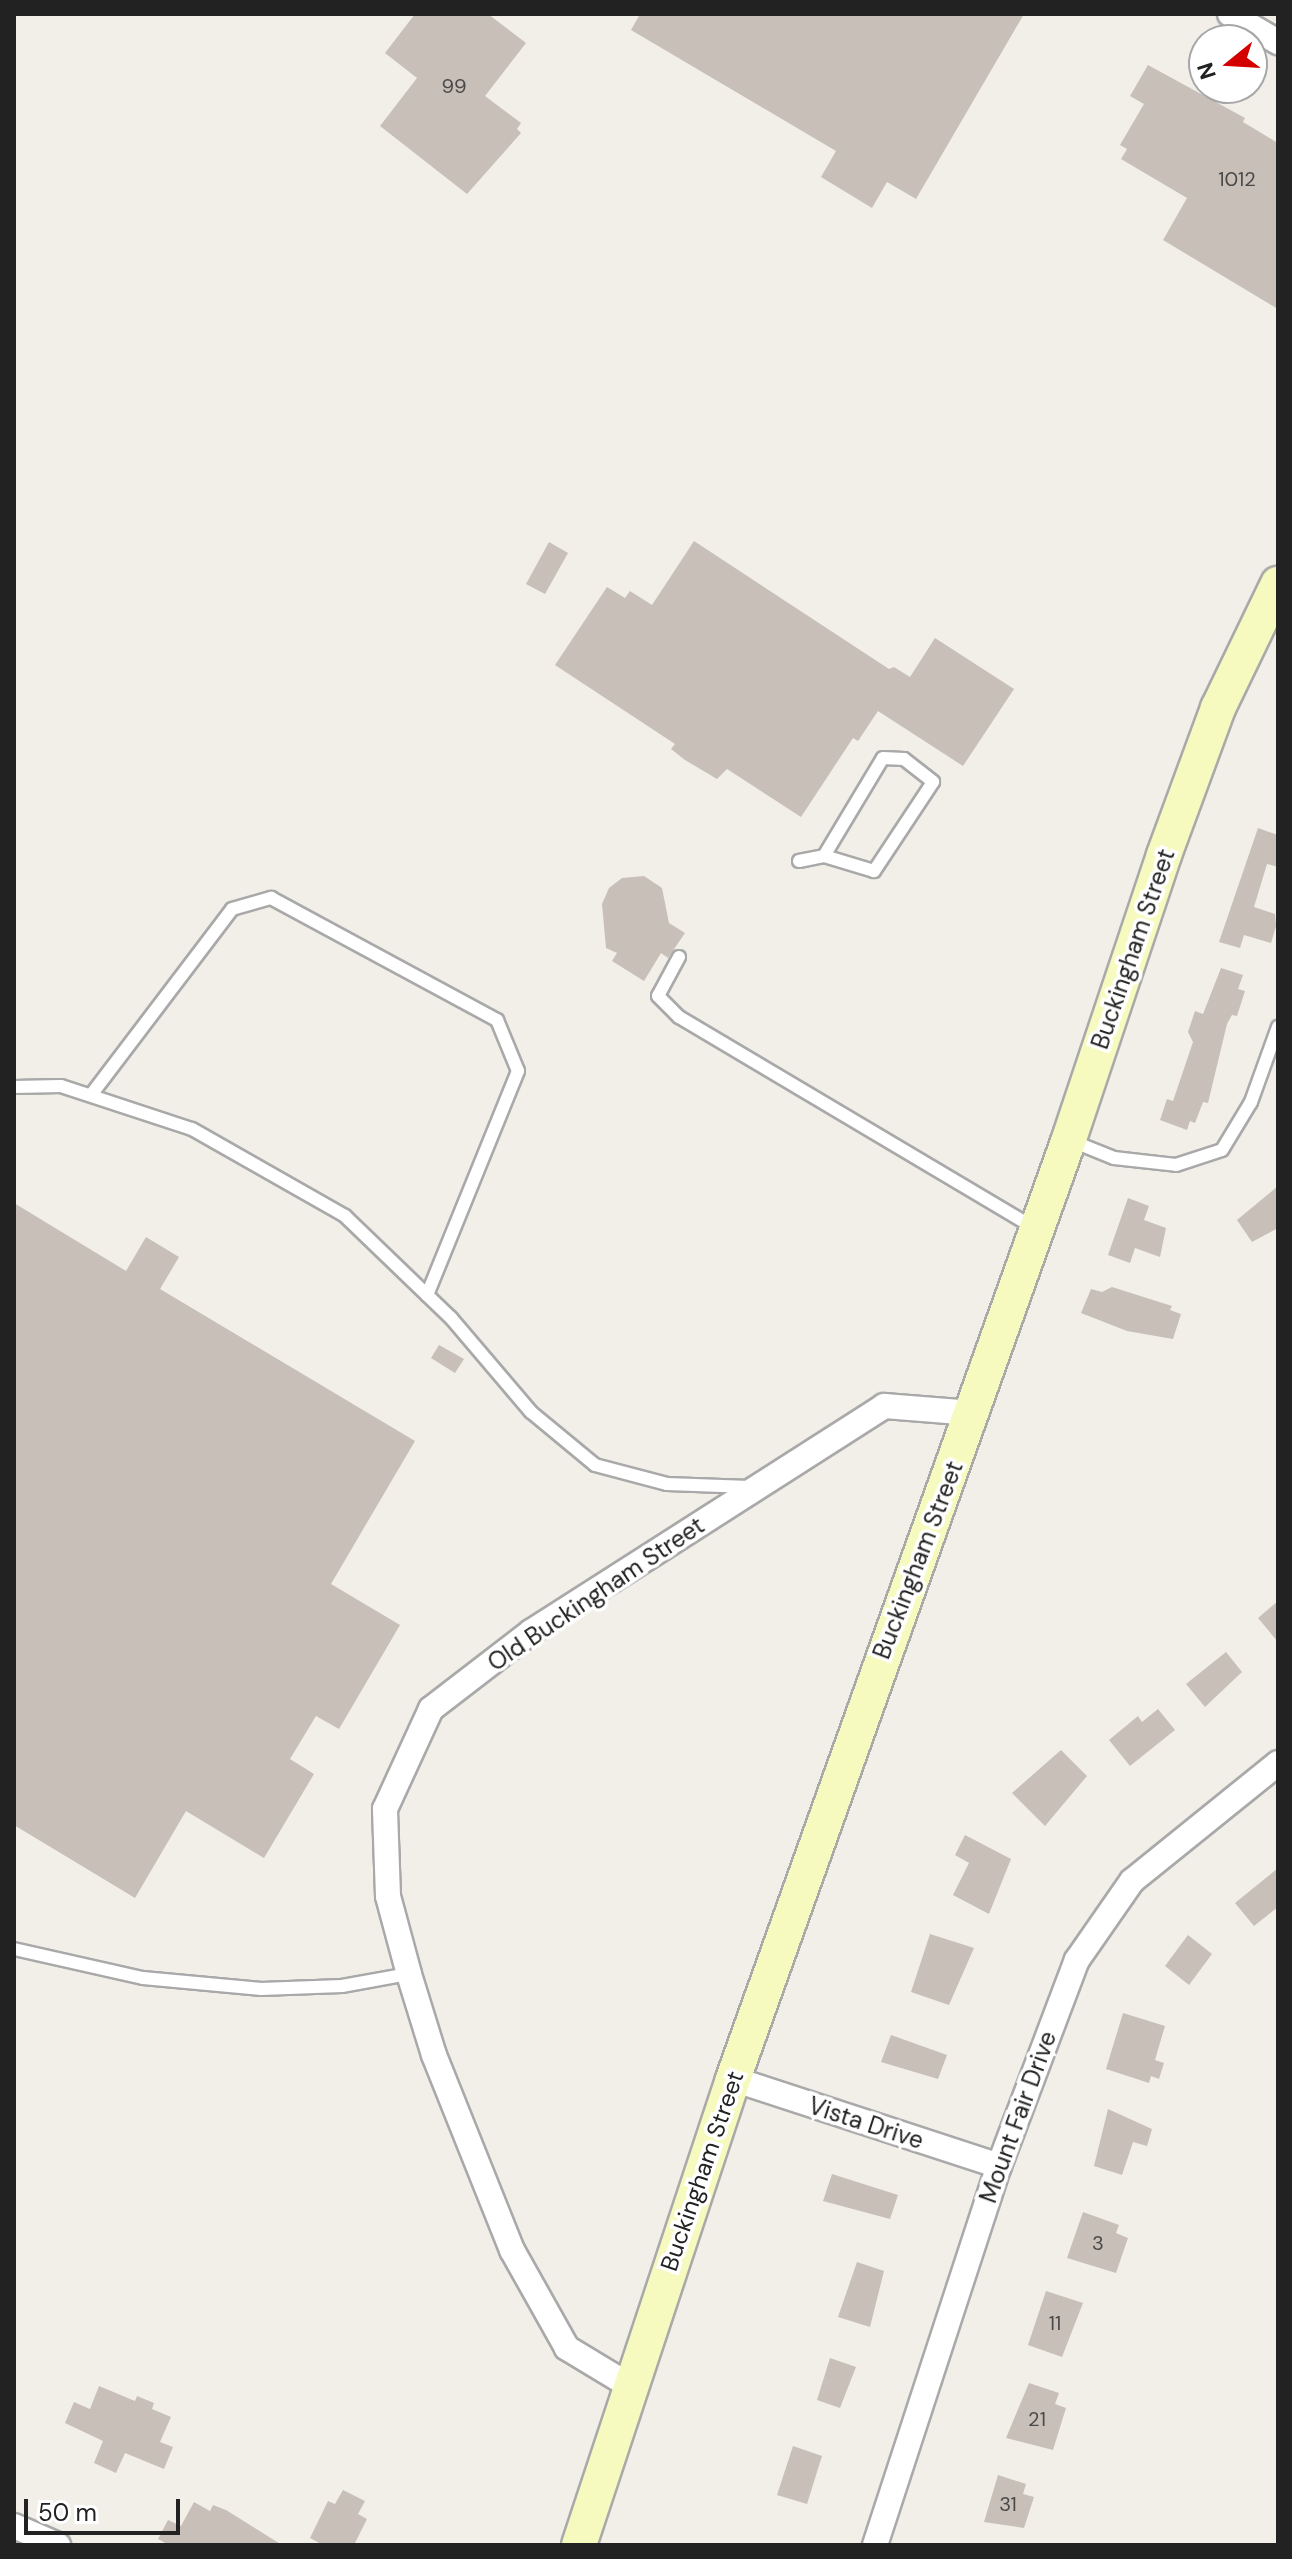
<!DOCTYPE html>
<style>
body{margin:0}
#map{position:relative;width:1292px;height:2559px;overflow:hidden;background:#f2efe9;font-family:"DM Sans",sans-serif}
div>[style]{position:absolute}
.building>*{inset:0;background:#c7bfb8}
.roads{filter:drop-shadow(2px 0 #a9a9a9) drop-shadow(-2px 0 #a9a9a9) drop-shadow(0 2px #a9a9a9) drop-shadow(0 -2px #a9a9a9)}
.service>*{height:12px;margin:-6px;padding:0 6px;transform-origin:6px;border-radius:6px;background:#fff}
.minor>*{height:24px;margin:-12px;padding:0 12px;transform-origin:12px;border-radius:12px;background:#fff}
.secondary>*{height:34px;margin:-17px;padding:0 17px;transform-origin:17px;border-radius:17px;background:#f7fabf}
span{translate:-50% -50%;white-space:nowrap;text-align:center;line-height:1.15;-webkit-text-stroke:7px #fff;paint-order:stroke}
.number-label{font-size:20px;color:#4b4948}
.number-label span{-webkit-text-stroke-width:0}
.street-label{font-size:24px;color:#222}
.frame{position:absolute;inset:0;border:16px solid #222;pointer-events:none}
.north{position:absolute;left:1188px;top:24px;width:80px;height:80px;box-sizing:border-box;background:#fff;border:2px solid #a7a7a7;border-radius:50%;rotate:252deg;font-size:22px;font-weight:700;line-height:32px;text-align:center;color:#222}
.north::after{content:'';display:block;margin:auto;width:28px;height:36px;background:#d40000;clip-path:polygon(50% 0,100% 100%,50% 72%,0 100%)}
.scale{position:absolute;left:24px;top:2499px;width:156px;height:36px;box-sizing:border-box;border:4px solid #222;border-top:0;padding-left:10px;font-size:24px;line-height:28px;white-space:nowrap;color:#222;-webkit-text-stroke:6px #fff;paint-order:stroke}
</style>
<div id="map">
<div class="building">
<i style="clip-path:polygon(415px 14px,488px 14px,526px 43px,485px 96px,521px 123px,517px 129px,521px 133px,467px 194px,380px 126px,417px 78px,385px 53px)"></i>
<i style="clip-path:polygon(640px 14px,1024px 14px,916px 199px,887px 182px,872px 208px,821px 177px,836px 151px,631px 30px)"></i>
<i style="clip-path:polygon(1148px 65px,1245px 118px,1243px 122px,1278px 143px,1278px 309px,1163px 240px,1187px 198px,1121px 159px,1127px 149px,1120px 145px,1144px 104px,1130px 96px)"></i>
<i style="clip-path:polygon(694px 541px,889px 669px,894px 667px,910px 677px,935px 638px,1014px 689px,963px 766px,878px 711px,858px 741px,853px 738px,801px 817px,727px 769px,717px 779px,685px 760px,671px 749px,675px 744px,555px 665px,607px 587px,625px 598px,630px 591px,652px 605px)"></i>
<i style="clip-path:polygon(549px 542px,568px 553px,545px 594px,526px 584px)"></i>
<i style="clip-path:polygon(1258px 828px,1278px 835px,1278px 867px,1267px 864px,1254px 907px,1275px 914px,1276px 926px,1271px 943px,1244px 935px,1240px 948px,1219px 942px)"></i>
<i style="clip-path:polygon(644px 876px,662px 888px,669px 923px,685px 933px,668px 958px,661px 953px,644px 981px,612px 961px,617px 953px,606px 948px,602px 904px,609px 888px,622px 878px)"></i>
<i style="clip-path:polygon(1221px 968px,1243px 975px,1238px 989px,1245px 991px,1237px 1016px,1232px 1015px,1227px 1024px,1208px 1103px,1203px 1102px,1195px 1123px,1190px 1121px,1187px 1130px,1160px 1120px,1167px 1099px,1173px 1101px,1193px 1042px,1188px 1032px,1195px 1011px,1203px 1014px)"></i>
<i style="clip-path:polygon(1278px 1186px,1278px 1228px,1252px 1242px,1237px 1220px)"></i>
<i style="clip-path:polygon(1128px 1198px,1149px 1206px,1144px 1220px,1166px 1228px,1160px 1257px,1135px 1248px,1130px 1263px,1108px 1255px)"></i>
<i style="clip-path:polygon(14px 1203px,126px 1271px,146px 1237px,179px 1257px,160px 1289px,415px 1441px,331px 1584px,400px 1625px,339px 1729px,316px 1716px,290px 1759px,314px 1774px,264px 1858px,186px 1811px,135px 1898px,14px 1825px)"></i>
<i style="clip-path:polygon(1112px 1287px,1172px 1306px,1170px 1310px,1181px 1314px,1173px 1339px,1127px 1331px,1081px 1313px,1091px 1289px,1102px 1292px)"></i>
<i style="clip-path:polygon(439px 1345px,464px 1359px,455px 1373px,431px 1358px)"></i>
<i style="clip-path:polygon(1278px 1601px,1278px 1642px,1258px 1618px)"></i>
<i style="clip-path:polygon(1226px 1652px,1242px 1672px,1205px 1707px,1186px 1684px)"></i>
<i style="clip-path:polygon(1158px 1709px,1175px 1730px,1130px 1766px,1109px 1740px,1138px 1716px,1142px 1722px)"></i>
<i style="clip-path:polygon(1061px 1750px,1087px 1776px,1045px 1826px,1012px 1793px)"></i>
<i style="clip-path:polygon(965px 1835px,1011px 1859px,989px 1914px,953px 1895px,969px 1863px,955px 1855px)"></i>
<i style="clip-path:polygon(1278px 1868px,1278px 1907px,1254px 1926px,1235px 1903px)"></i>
<i style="clip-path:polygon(930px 1934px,974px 1948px,949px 2005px,911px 1992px)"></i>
<i style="clip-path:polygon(1188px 1935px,1212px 1954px,1189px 1985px,1165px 1966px)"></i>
<i style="clip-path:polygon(1123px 2013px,1165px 2026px,1155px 2060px,1164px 2063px,1159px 2079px,1151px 2076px,1149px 2083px,1106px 2069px)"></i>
<i style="clip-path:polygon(891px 2035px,947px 2055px,938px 2079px,881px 2062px)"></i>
<i style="clip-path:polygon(1108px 2109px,1152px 2129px,1147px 2146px,1133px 2142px,1122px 2175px,1094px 2166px)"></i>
<i style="clip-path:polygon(832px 2174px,898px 2195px,890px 2219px,823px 2201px)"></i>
<i style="clip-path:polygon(1083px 2212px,1119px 2225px,1116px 2233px,1128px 2238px,1116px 2273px,1067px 2258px)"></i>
<i style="clip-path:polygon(857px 2262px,884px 2271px,870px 2327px,838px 2317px)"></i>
<i style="clip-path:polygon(1046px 2291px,1083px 2303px,1062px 2357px,1028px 2345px)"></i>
<i style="clip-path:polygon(830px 2358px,856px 2367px,840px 2408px,817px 2400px)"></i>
<i style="clip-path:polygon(1029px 2383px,1059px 2393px,1055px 2404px,1066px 2408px,1053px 2450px,1006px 2438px)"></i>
<i style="clip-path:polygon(99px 2386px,135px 2401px,137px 2396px,154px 2403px,152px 2409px,171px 2417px,160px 2442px,173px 2447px,164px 2469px,125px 2453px,116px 2473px,94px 2463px,103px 2441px,65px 2423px,74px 2402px,90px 2409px)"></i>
<i style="clip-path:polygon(793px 2446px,822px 2456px,807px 2504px,777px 2495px)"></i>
<i style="clip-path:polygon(998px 2475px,1026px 2484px,1023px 2494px,1034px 2497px,1024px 2528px,984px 2522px)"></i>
<i style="clip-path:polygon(343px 2490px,365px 2501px,358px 2514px,367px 2519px,354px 2545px,323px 2545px,310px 2538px,328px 2501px,335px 2504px)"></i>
<i style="clip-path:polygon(194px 2502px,210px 2511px,213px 2505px,226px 2510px,282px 2545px,169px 2545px,158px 2539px,168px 2520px,181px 2526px)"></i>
</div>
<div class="roads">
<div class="service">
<i style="left:799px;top:861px;width:25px;rotate:-11deg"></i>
<i style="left:824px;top:856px;width:114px;rotate:-59deg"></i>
<i style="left:883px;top:758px;width:21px;rotate:3deg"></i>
<i style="left:904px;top:759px;width:37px;rotate:38deg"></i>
<i style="left:933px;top:782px;width:107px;rotate:123.5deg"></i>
<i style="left:874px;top:871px;width:52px;rotate:-163.3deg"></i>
<i style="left:679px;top:957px;width:44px;rotate:118.3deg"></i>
<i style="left:658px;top:996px;width:30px;rotate:45deg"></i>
<i style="left:679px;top:1017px;width:414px;rotate:30.7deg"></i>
<i style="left:14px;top:1087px;width:47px;rotate:-1.2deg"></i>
<i style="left:61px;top:1086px;width:138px;rotate:18.2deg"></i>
<i style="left:192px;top:1129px;width:176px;rotate:29.6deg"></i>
<i style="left:345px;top:1216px;width:147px;rotate:43.9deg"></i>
<i style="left:451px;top:1318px;width:123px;rotate:49.6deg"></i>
<i style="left:531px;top:1412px;width:83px;rotate:39.6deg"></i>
<i style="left:595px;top:1465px;width:74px;rotate:14.8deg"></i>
<i style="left:667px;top:1484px;width:83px;rotate:2.1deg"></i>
<i style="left:91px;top:1095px;width:233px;rotate:-52.8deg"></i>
<i style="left:232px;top:909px;width:41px;rotate:-15.8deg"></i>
<i style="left:271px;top:898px;width:257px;rotate:28.4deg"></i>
<i style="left:497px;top:1020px;width:55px;rotate:67.6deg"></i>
<i style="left:518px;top:1071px;width:242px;rotate:112.1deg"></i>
<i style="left:1072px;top:1141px;width:45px;rotate:22deg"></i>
<i style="left:1114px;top:1158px;width:62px;rotate:6.4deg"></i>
<i style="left:1176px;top:1165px;width:48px;rotate:-18.1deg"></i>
<i style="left:1222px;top:1150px;width:56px;rotate:-58.9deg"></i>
<i style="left:1251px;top:1102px;width:80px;rotate:-70.2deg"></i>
<i style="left:14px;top:1949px;width:132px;rotate:12.7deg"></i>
<i style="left:143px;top:1978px;width:119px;rotate:5.3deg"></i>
<i style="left:261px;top:1989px;width:81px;rotate:-2.1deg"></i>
<i style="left:342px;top:1986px;width:68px;rotate:-10.2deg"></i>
</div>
<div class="minor">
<i style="left:1230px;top:14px;width:56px;rotate:30.3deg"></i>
<i style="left:733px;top:2079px;width:280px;rotate:18.1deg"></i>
<i style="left:630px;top:2386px;width:74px;rotate:-148.9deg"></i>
<i style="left:567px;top:2348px;width:112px;rotate:-119.3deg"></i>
<i style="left:512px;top:2250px;width:210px;rotate:-111.8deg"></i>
<i style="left:434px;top:2055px;width:85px;rotate:-107.2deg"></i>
<i style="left:409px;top:1974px;width:81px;rotate:-105.1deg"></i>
<i style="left:388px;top:1896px;width:87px;rotate:-92deg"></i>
<i style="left:385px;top:1809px;width:110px;rotate:-65.3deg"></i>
<i style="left:431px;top:1709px;width:126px;rotate:-37.6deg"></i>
<i style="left:531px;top:1632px;width:419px;rotate:-32.6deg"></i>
<i style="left:884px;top:1406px;width:89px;rotate:4.5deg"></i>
<i style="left:14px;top:2526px;width:48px;rotate:23.4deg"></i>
<i style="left:875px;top:2545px;width:399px;rotate:-71.9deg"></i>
<i style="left:999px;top:2166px;width:220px;rotate:-69.3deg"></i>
<i style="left:1077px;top:1960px;width:96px;rotate:-55.2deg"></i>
<i style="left:1132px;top:1881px;width:188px;rotate:-38.9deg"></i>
</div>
<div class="secondary">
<i style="left:579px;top:2545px;width:491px;rotate:-71.7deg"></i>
<i style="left:733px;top:2079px;width:998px;rotate:-70.33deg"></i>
<i style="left:1069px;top:1139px;width:299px;rotate:-71.5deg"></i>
<i style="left:1164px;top:855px;width:157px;rotate:-69.8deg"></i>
<i style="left:1218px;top:708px;width:138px;rotate:-64.2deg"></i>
</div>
</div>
<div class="number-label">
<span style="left:454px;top:86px">99</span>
<span style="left:1237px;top:179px">1012</span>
<span style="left:1098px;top:2243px">3</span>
<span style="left:1055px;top:2323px">11</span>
<span style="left:1037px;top:2419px">21</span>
<span style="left:1008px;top:2504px">31</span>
</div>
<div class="street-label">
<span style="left:1133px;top:949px;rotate:-71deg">Buckingham Street</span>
<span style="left:918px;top:1560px;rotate:-69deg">Buckingham Street</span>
<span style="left:596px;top:1594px;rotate:-34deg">Old Buckingham Street</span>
<span style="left:1018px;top:2117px;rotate:-70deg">Mount Fair Drive</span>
<span style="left:866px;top:2123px;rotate:18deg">Vista Drive</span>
<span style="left:702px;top:2171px;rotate:-71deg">Buckingham Street</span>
</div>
<div class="frame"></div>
<div class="north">N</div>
<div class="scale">50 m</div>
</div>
